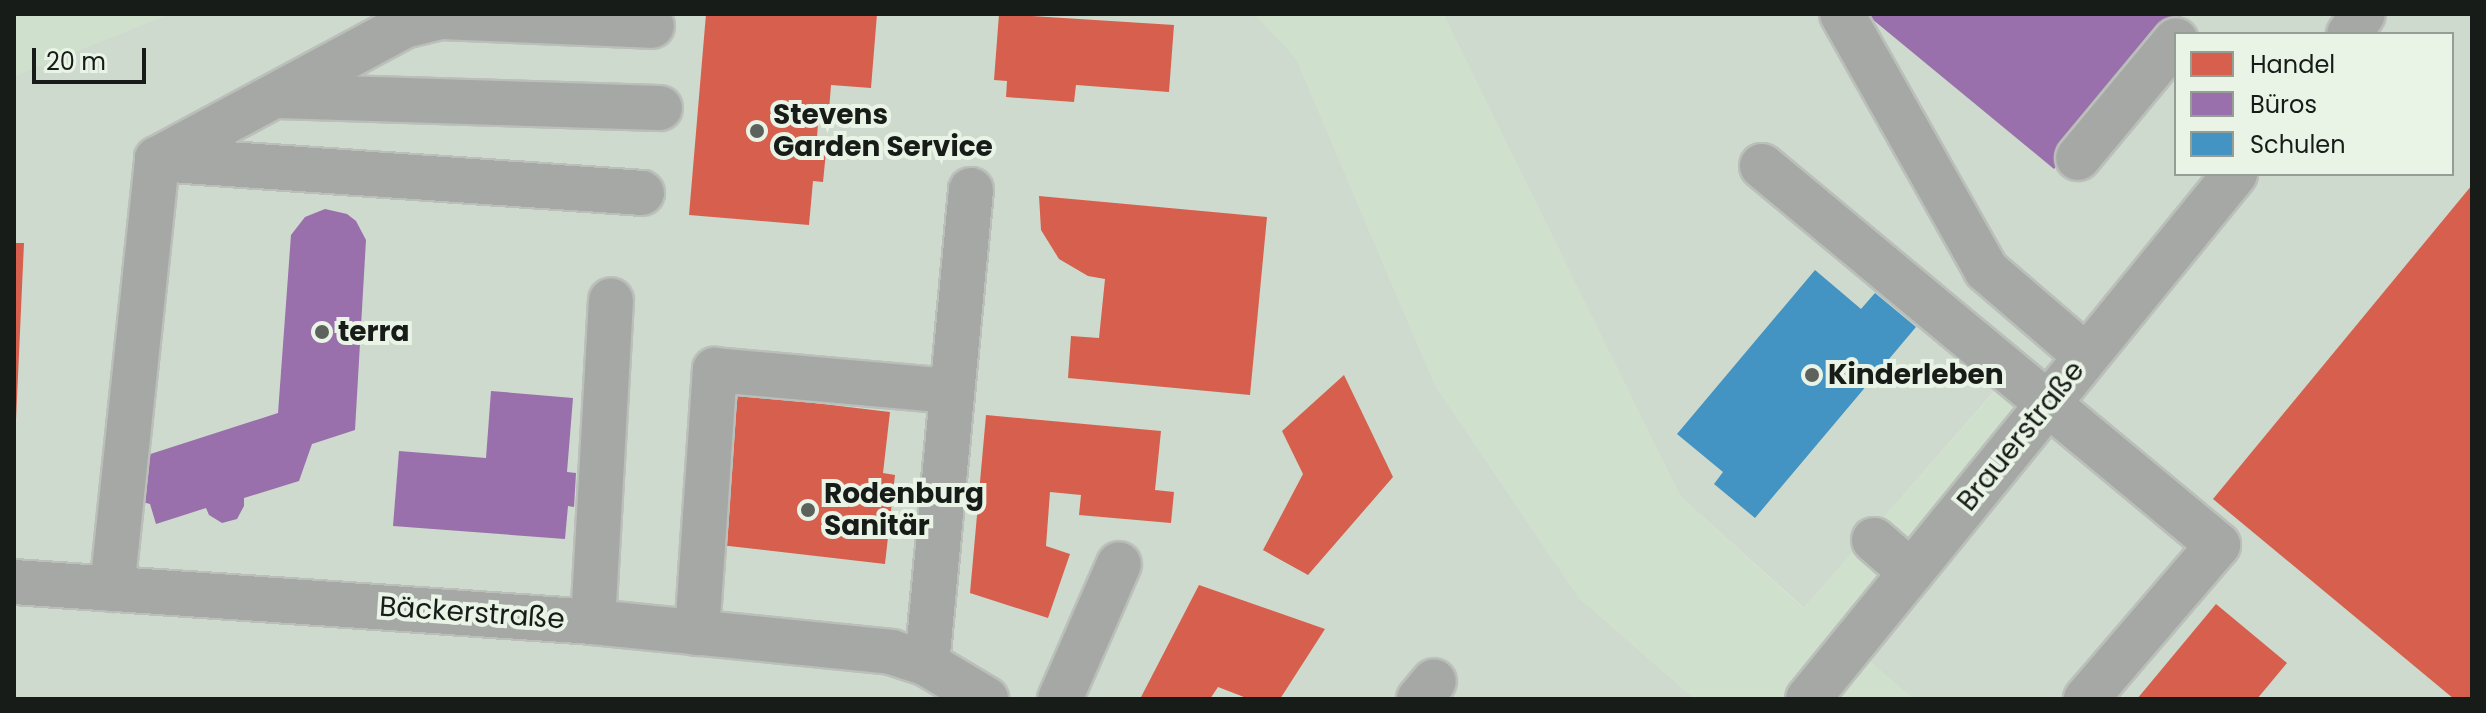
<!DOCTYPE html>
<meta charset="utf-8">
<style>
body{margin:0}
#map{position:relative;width:2486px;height:713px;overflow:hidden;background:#dee4dd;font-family:Poppins,sans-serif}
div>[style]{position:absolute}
.built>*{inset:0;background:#cedacd}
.green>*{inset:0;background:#cfe0cd}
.shops>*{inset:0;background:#d6604d}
.offices>*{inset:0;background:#9970ab}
.schools>*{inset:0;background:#4393c3}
.roads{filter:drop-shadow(2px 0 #bbbfba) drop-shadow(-2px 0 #bbbfba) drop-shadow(0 2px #bbbfba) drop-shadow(0 -2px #bbbfba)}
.minor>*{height:44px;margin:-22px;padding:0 22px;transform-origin:22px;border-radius:22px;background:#a5a8a5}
.dots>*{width:22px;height:22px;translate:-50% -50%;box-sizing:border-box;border:4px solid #e9f4e7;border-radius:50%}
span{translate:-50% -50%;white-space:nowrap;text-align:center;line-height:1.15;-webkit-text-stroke:8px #e9f4e7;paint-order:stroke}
.poi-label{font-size:28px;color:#181c18;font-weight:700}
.left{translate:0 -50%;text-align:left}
.street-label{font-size:28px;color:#181c18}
.frame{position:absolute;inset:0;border:16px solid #181c18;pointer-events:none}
.legend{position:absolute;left:2174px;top:32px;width:280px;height:144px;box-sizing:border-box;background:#e9f4e7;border:2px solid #959e94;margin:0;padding:10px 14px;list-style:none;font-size:24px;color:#181c18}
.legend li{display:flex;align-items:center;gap:16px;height:40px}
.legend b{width:40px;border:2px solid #959e94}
.scale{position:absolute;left:32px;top:48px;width:114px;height:36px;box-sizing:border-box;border:4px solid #181c18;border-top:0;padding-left:10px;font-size:24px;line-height:28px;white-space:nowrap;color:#181c18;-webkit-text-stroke:6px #e9f4e7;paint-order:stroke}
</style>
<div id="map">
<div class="built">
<i style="clip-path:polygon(169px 14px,1255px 14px,1296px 58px,1435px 385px,1579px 598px,1695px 699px,14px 699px,14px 76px)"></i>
<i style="clip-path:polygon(evenodd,1443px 14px,2472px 14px,2472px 699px,1913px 699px,1852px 646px,2012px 371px,1804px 608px,1680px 496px,1443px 14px,2176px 34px,2452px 34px,2452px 174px,2176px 174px,2176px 34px)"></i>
</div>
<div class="green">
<i style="clip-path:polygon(14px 14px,169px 14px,14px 76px)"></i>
<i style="clip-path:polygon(1255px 14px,1443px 14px,1680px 496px,1803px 608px,2013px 371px,2048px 402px,1852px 646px,1913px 699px,1695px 699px,1579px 598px,1435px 385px,1296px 58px)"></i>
</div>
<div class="shops">
<i style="clip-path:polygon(706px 14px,877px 14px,871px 88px,831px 85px,829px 111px,819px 110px,816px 151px,826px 152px,823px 182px,813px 181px,809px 225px,689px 215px)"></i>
<i style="clip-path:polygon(999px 14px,1174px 25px,1169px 92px,1076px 85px,1074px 102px,1006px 97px,1007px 81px,994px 80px)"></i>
<i style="clip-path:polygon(2472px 185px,2472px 699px,2454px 699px,2213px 499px)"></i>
<i style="clip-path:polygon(1039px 196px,1267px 217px,1250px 395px,1068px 378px,1071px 336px,1099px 338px,1105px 279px,1088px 276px,1059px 259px,1041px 230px)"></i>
<i style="clip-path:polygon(14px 243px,24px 243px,16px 420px,14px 419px)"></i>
<i style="clip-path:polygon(1344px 375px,1393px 477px,1308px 575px,1263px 550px,1303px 474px,1282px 431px)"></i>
<i style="clip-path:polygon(738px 394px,890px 412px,883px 473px,895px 475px,885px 564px,720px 545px)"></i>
<i style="clip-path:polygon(986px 415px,1161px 431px,1155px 490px,1174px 492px,1171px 523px,1079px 515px,1081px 495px,1050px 492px,1046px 546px,1070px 554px,1048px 618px,970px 593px)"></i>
<i style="clip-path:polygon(1199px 585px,1325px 629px,1280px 699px,1249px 699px,1218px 687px,1210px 699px,1140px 699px)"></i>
<i style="clip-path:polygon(2216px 604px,2287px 663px,2257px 699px,2137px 699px)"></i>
</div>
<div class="offices">
<i style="clip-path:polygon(1866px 14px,2183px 14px,2054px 169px)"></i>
<i style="clip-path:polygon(325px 209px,347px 214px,356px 221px,366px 240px,355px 430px,312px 444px,299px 481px,244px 498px,244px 506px,237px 519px,222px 523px,209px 515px,206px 508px,156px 524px,150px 504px,124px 497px,135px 459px,278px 413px,291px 235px,305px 217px)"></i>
<i style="clip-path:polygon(491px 391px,573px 398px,567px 472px,576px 473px,574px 507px,568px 506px,565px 539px,393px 526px,399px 451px,486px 458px)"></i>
</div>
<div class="schools">
<i style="clip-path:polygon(1815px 270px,1861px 309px,1875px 293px,1916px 327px,1755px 518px,1714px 484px,1723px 472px,1677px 434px)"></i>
</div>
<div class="roads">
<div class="minor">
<i style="left:1842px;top:14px;width:294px;rotate:60.6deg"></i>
<i style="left:1986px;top:270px;width:132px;rotate:40.7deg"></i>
<i style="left:2349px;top:34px;width:24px;rotate:-55deg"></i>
<i style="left:277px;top:96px;width:383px;rotate:1.8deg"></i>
<i style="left:2078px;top:158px;width:153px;rotate:-50.3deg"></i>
<i style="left:157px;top:159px;width:486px;rotate:4deg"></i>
<i style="left:1762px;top:166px;width:593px;rotate:39.73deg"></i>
<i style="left:2218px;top:545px;width:203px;rotate:130.6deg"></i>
<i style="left:1874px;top:540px;width:49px;rotate:40.9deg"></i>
<i style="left:14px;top:582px;width:580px;rotate:3.95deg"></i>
<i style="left:593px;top:622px;width:300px;rotate:5.7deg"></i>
<i style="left:891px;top:652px;width:38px;rotate:18deg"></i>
<i style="left:927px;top:664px;width:69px;rotate:30.7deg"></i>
<i style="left:112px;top:589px;width:432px;rotate:-84deg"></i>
<i style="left:157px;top:159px;width:281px;rotate:-28.3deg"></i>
<i style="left:404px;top:26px;width:37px;rotate:-14deg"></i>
<i style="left:440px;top:17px;width:212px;rotate:2.4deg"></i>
<i style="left:593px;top:622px;width:322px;rotate:-86.8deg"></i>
<i style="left:697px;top:633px;width:264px;rotate:-86.1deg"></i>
<i style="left:715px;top:370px;width:238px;rotate:5.1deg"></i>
<i style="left:927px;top:664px;width:476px;rotate:-84.7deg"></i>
<i style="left:1060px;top:699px;width:147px;rotate:-66.4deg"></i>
<i style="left:1419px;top:699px;width:23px;rotate:-50deg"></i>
<i style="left:1808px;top:699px;width:677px;rotate:-50.88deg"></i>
</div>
</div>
<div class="dots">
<i style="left:757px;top:131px;background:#5d625d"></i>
<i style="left:322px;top:332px;background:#5d625d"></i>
<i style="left:1812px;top:375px;background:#5d625d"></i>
<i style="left:808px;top:510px;background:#5d625d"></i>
</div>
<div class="poi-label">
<span class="left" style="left:773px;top:131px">Stevens<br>Garden Service</span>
<span class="left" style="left:338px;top:332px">terra</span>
<span class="left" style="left:1828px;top:375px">Kinderleben</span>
<span class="left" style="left:824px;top:510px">Rodenburg<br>Sanitär</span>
</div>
<div class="street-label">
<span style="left:2021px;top:436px;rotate:-51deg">Brauerstraße</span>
<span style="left:472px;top:613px;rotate:4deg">Bäckerstraße</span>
</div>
<div class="frame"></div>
<ul class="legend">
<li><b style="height:22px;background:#d6604d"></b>Handel</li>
<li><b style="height:22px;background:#9970ab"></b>Büros</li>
<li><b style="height:22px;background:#4393c3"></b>Schulen</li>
</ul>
<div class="scale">20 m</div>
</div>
